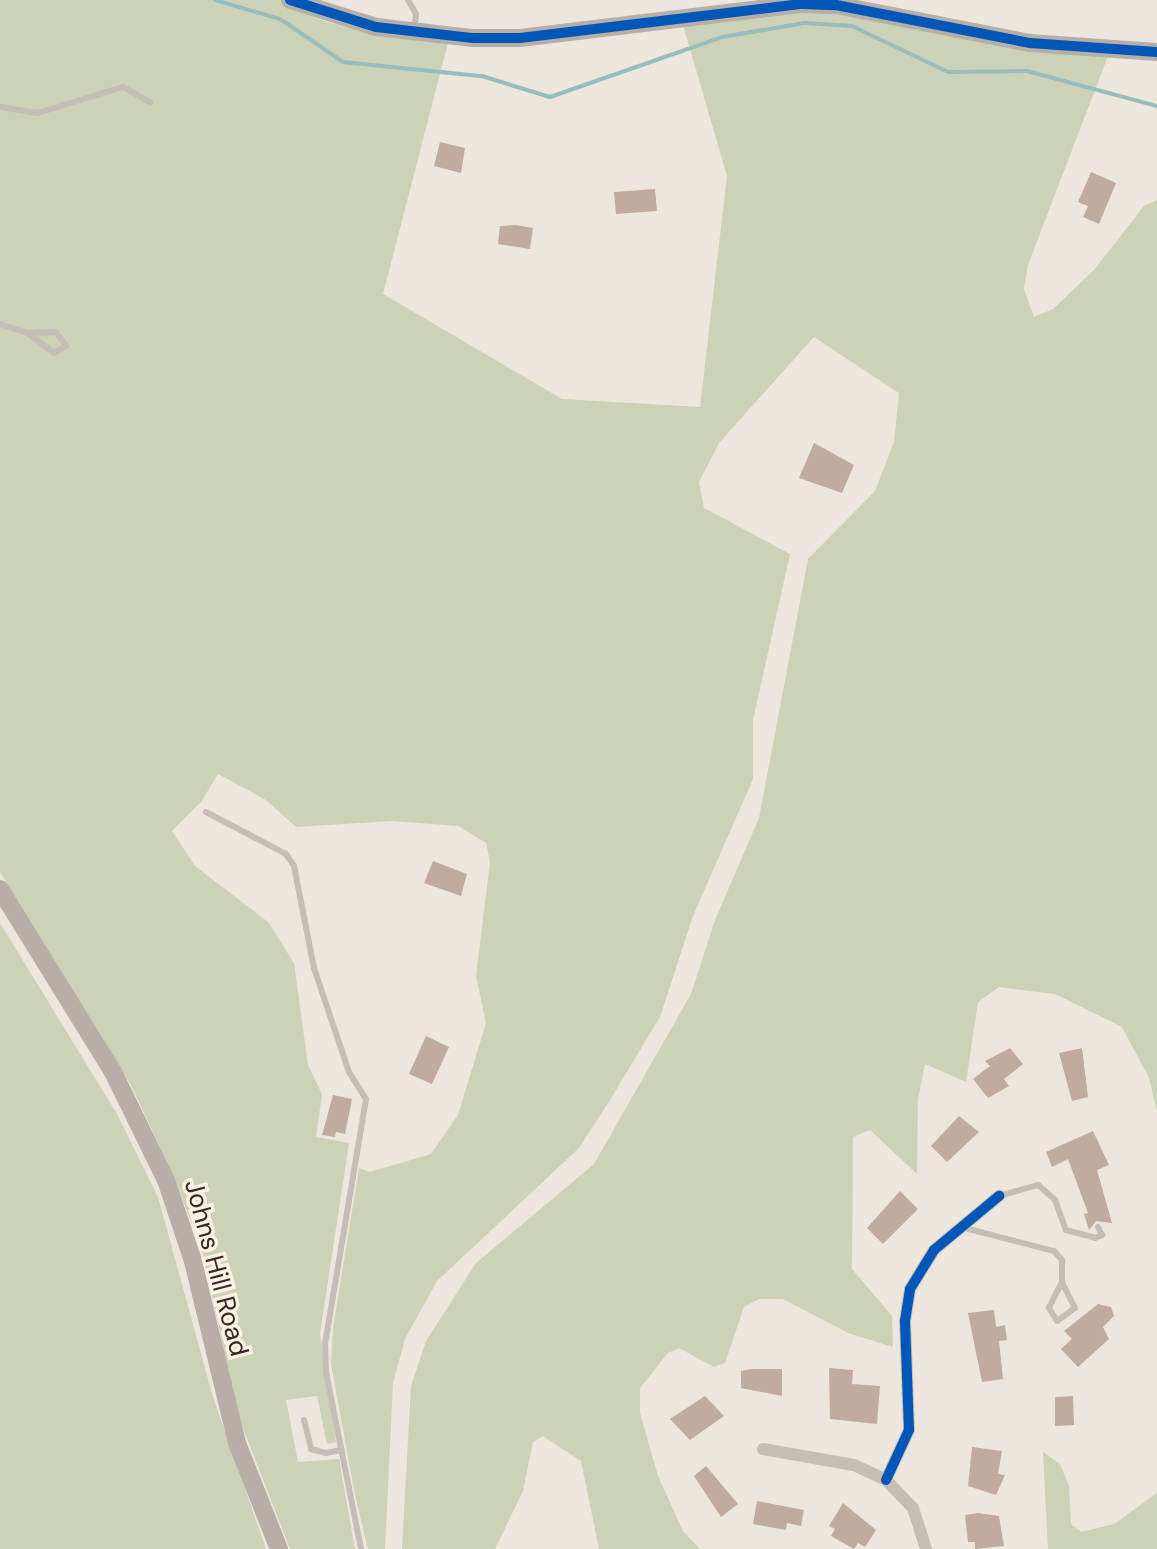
<!DOCTYPE html>
<style>
body{margin:0}
#map{position:relative;width:1157px;height:1549px;overflow:hidden;background:#ece6dd;font-family:"DM Sans",sans-serif}
div>[style]{position:absolute}
.green>*{inset:0;background:#ccd2b6}
.stream>*{height:4px;margin:-2px;padding:0 2px;transform-origin:2px;border-radius:2px;background:#98bdbe}
.building>*{inset:0;background:#c1aa9e}
.lane>*{height:6px;margin:-3px;padding:0 3px;transform-origin:3px;border-radius:3px;background:#c5beb7}
.street>*{height:12px;margin:-6px;padding:0 6px;transform-origin:6px;border-radius:6px;background:#c5beb7}
.secondary>*{height:18px;margin:-9px;padding:0 9px;transform-origin:9px;border-radius:9px;background:#b6aea7}
.cycleway>*{height:10px;margin:-5px;padding:0 5px;transform-origin:5px;border-radius:5px;background:#0057b8}
span{translate:-50% -50%;white-space:nowrap;text-align:center;line-height:1.15;-webkit-text-stroke:7px #faf1e3;paint-order:stroke}
.street-label{font-size:26px;color:#352b25}
</style>
<div id="map">
<div class="green">
<i style="clip-path:polygon(0 0,280px 0,318px 19px,359px 31px,448px 43px,383px 294px,562px 399px,700px 407px,727px 176px,683px 25px,807px 11px,858px 14px,1108px 56px,1028px 265px,1024px 289px,1034px 317px,1053px 309px,1094px 270px,1144px 206px,1157px 200px,1157px 1111px,1149px 1078px,1122px 1027px,1055px 994px,999px 987px,978px 1002px,966px 1082px,925px 1064px,918px 1099px,917px 1174px,870px 1130px,853px 1137px,852px 1269px,892px 1316px,893px 1347px,848px 1333px,783px 1299px,759px 1299px,744px 1307px,725px 1363px,714px 1367px,679px 1348px,668px 1353px,640px 1388px,640px 1413px,658px 1476px,683px 1531px,700px 1549px,599px 1549px,581px 1461px,543px 1436px,533px 1442px,523px 1491px,495px 1549px,402px 1549px,411px 1386px,426px 1341px,476px 1263px,594px 1164px,691px 994px,715px 920px,759px 818px,808px 559px,875px 491px,894px 442px,899px 393px,814px 337px,719px 443px,699px 482px,704px 508px,790px 554px,753px 720px,753px 779px,693px 916px,660px 1017px,610px 1100px,579px 1148px,437px 1281px,405px 1339px,393px 1383px,385px 1549px,368px 1549px,355px 1495px,331px 1364px,333px 1328px,359px 1168px,370px 1172px,431px 1154px,458px 1115px,486px 1023px,476px 976px,490px 862px,486px 843px,458px 826px,392px 821px,296px 827px,266px 800px,218px 774px,201px 802px,172px 831px,195px 866px,268px 922px,294px 963px,308px 1065px,322px 1094px,316px 1137px,349px 1143px,320px 1334px,336px 1442px,327px 1444px,317px 1396px,286px 1400px,298px 1462px,339px 1459px,355px 1549px,290px 1549px,238px 1415px,203px 1254px,175px 1179px,132px 1087px,0 872px)"></i>
<i style="clip-path:polygon(0 923px,117px 1114px,158px 1197px,213px 1397px,266px 1549px,0 1549px)"></i>
<i style="clip-path:polygon(1043px 1452px,1060px 1464px,1069px 1486px,1071px 1524px,1081px 1532px,1114px 1524px,1157px 1493px,1157px 1549px,1048px 1549px)"></i>
</div>
<div class="stream">
<i style="left:215px;top:0;width:68px;rotate:16.3deg"></i>
<i style="left:280px;top:19px;width:76px;rotate:34.3deg"></i>
<i style="left:343px;top:62px;width:140px;rotate:5.8deg"></i>
<i style="left:482px;top:76px;width:71px;rotate:17.2deg"></i>
<i style="left:550px;top:97px;width:182px;rotate:-19.2deg"></i>
<i style="left:722px;top:37px;width:84px;rotate:-9.6deg"></i>
<i style="left:805px;top:23px;width:47px;rotate:3.7deg"></i>
<i style="left:852px;top:26px;width:106px;rotate:25.6deg"></i>
<i style="left:948px;top:72px;width:79px;rotate:-0.7deg"></i>
<i style="left:1027px;top:71px;width:135px;rotate:15.1deg"></i>
</div>
<div class="building">
<i style="clip-path:polygon(440px 142px,465px 148px,461px 173px,434px 166px)"></i>
<i style="clip-path:polygon(1091px 172px,1116px 183px,1099px 224px,1083px 217px,1088px 206px,1078px 202px)"></i>
<i style="clip-path:polygon(655px 189px,657px 211px,616px 214px,614px 192px)"></i>
<i style="clip-path:polygon(516px 225px,533px 228px,530px 249px,498px 244px,500px 226px)"></i>
<i style="clip-path:polygon(814px 443px,854px 465px,842px 493px,799px 478px)"></i>
<i style="clip-path:polygon(433px 861px,467px 874px,461px 896px,424px 883px)"></i>
<i style="clip-path:polygon(426px 1036px,449px 1047px,432px 1084px,409px 1074px)"></i>
<i style="clip-path:polygon(1010px 1048px,1023px 1064px,1004px 1079px,1009px 1086px,988px 1098px,973px 1079px,990px 1066px,985px 1061px)"></i>
<i style="clip-path:polygon(1082px 1048px,1088px 1097px,1072px 1101px,1059px 1053px)"></i>
<i style="clip-path:polygon(333px 1095px,352px 1099px,345px 1134px,336px 1132px,335px 1137px,322px 1135px)"></i>
<i style="clip-path:polygon(959px 1116px,979px 1132px,947px 1162px,931px 1146px)"></i>
<i style="clip-path:polygon(1093px 1131px,1109px 1165px,1097px 1170px,1112px 1223px,1096px 1221px,1089px 1230px,1084px 1214px,1088px 1213px,1068px 1159px,1052px 1167px,1046px 1152px)"></i>
<i style="clip-path:polygon(900px 1191px,918px 1209px,883px 1244px,867px 1228px)"></i>
<i style="clip-path:polygon(1098px 1304px,1111px 1307px,1114px 1316px,1103px 1327px,1109px 1339px,1078px 1367px,1061px 1349px,1072px 1339px,1064px 1331px)"></i>
<i style="clip-path:polygon(994px 1310px,996px 1327px,1005px 1325px,1007px 1340px,999px 1341px,1003px 1379px,982px 1382px,968px 1313px)"></i>
<i style="clip-path:polygon(829px 1368px,853px 1370px,852px 1384px,880px 1386px,877px 1424px,830px 1419px)"></i>
<i style="clip-path:polygon(752px 1369px,782px 1369px,782px 1396px,741px 1388px,741px 1371px)"></i>
<i style="clip-path:polygon(705px 1396px,724px 1416px,690px 1440px,670px 1419px)"></i>
<i style="clip-path:polygon(1073px 1396px,1074px 1425px,1055px 1426px,1055px 1397px)"></i>
<i style="clip-path:polygon(972px 1447px,1002px 1451px,998px 1474px,1005px 1475px,996px 1495px,968px 1486px)"></i>
<i style="clip-path:polygon(706px 1466px,738px 1504px,721px 1517px,694px 1476px)"></i>
<i style="clip-path:polygon(757px 1501px,804px 1510px,801px 1526px,787px 1523px,786px 1530px,753px 1524px)"></i>
<i style="clip-path:polygon(843px 1503px,876px 1530px,865px 1547px,858px 1543px,854px 1549px,831px 1536px,835px 1529px,829px 1526px)"></i>
<i style="clip-path:polygon(978px 1513px,999px 1516px,1004px 1546px,975px 1549px,975px 1542px,968px 1542px,965px 1515px)"></i>
</div>
<div class="lane">
<i style="left:408px;top:0;width:16px;rotate:60deg"></i>
<i style="left:416px;top:14px;width:16px;rotate:97deg"></i>
<i style="left:0;top:107px;width:38px;rotate:9deg"></i>
<i style="left:38px;top:113px;width:89px;rotate:-17deg"></i>
<i style="left:123px;top:87px;width:31px;rotate:29deg"></i>
<i style="left:0;top:324px;width:28px;rotate:18deg"></i>
<i style="left:56px;top:332px;width:17px;rotate:54deg"></i>
<i style="left:66px;top:346px;width:14px;rotate:150deg"></i>
<i style="left:54px;top:353px;width:34px;rotate:-143deg"></i>
<i style="left:27px;top:333px;width:29px;rotate:-2deg"></i>
<i style="left:206px;top:812px;width:90px;rotate:27.7deg"></i>
<i style="left:286px;top:854px;width:14px;rotate:56deg"></i>
<i style="left:294px;top:866px;width:104px;rotate:78.9deg"></i>
<i style="left:314px;top:968px;width:110px;rotate:71.4deg"></i>
<i style="left:349px;top:1072px;width:32px;rotate:58deg"></i>
<i style="left:366px;top:1099px;width:247px;rotate:99.5deg"></i>
<i style="left:325px;top:1343px;width:29px;rotate:88deg"></i>
<i style="left:326px;top:1372px;width:180px;rotate:78.8deg"></i>
<i style="left:999px;top:1196px;width:41px;rotate:-15.8deg"></i>
<i style="left:1038px;top:1185px;width:23px;rotate:41deg"></i>
<i style="left:1055px;top:1200px;width:32px;rotate:70deg"></i>
<i style="left:1066px;top:1230px;width:30px;rotate:15deg"></i>
<i style="left:1095px;top:1238px;width:8px;rotate:-23deg"></i>
<i style="left:1102px;top:1235px;width:9px;rotate:-117deg"></i>
<i style="left:961px;top:1227px;width:96px;rotate:14.5deg"></i>
<i style="left:1054px;top:1251px;width:12px;rotate:48deg"></i>
<i style="left:1062px;top:1260px;width:22px;rotate:90deg"></i>
<i style="left:1062px;top:1282px;width:29px;rotate:117deg"></i>
<i style="left:1049px;top:1308px;width:15px;rotate:58deg"></i>
<i style="left:1057px;top:1321px;width:22px;rotate:-36deg"></i>
<i style="left:1075px;top:1308px;width:29px;rotate:-117deg"></i>
<i style="left:304px;top:1420px;width:30px;rotate:76deg"></i>
<i style="left:311px;top:1449px;width:16px;rotate:15deg"></i>
<i style="left:326px;top:1453px;width:16px;rotate:-11deg"></i>
</div>
<div class="street">
<i style="left:763px;top:1449px;width:92px;rotate:10deg"></i>
<i style="left:854px;top:1465px;width:35px;rotate:25deg"></i>
<i style="left:886px;top:1480px;width:39px;rotate:46deg"></i>
<i style="left:913px;top:1508px;width:43px;rotate:72.4deg"></i>
<i style="left:886px;top:1480px;width:55px;rotate:-65.3deg"></i>
<i style="left:909px;top:1430px;width:109px;rotate:-92.1deg"></i>
<i style="left:905px;top:1321px;width:32px;rotate:-81deg"></i>
<i style="left:910px;top:1289px;width:46px;rotate:-58.4deg"></i>
<i style="left:934px;top:1250px;width:85px;rotate:-39.7deg"></i>
</div>
<div class="secondary">
<i style="left:290px;top:0;width:90px;rotate:17.4deg"></i>
<i style="left:376px;top:27px;width:98px;rotate:6.5deg"></i>
<i style="left:473px;top:38px;width:47px"></i>
<i style="left:520px;top:38px;width:284px;rotate:-6.9deg"></i>
<i style="left:802px;top:4px;width:34px;rotate:2deg"></i>
<i style="left:836px;top:5px;width:198px;rotate:11.1deg"></i>
<i style="left:1030px;top:43px;width:127px;rotate:4.1deg"></i>
<i style="left:0;top:889px;width:213px;rotate:58.3deg"></i>
<i style="left:112px;top:1070px;width:123px;rotate:63.9deg"></i>
<i style="left:166px;top:1180px;width:85px;rotate:71.6deg"></i>
<i style="left:193px;top:1261px;width:187px;rotate:76.4deg"></i>
<i style="left:237px;top:1443px;width:114px;rotate:68.4deg"></i>
</div>
<div class="cycleway">
<i style="left:290px;top:0;width:90px;rotate:17.4deg"></i>
<i style="left:376px;top:27px;width:98px;rotate:6.5deg"></i>
<i style="left:473px;top:38px;width:47px"></i>
<i style="left:520px;top:38px;width:284px;rotate:-6.9deg"></i>
<i style="left:802px;top:4px;width:34px;rotate:2deg"></i>
<i style="left:836px;top:5px;width:198px;rotate:11.1deg"></i>
<i style="left:1030px;top:43px;width:127px;rotate:4.1deg"></i>
<i style="left:886px;top:1480px;width:55px;rotate:-65.3deg"></i>
<i style="left:909px;top:1430px;width:109px;rotate:-92.1deg"></i>
<i style="left:905px;top:1321px;width:32px;rotate:-81deg"></i>
<i style="left:910px;top:1289px;width:46px;rotate:-58.4deg"></i>
<i style="left:934px;top:1250px;width:85px;rotate:-39.7deg"></i>
</div>
<div class="street-label">
<span style="left:216px;top:1268px;rotate:75deg">Johns Hill Road</span>
</div>
</div>
